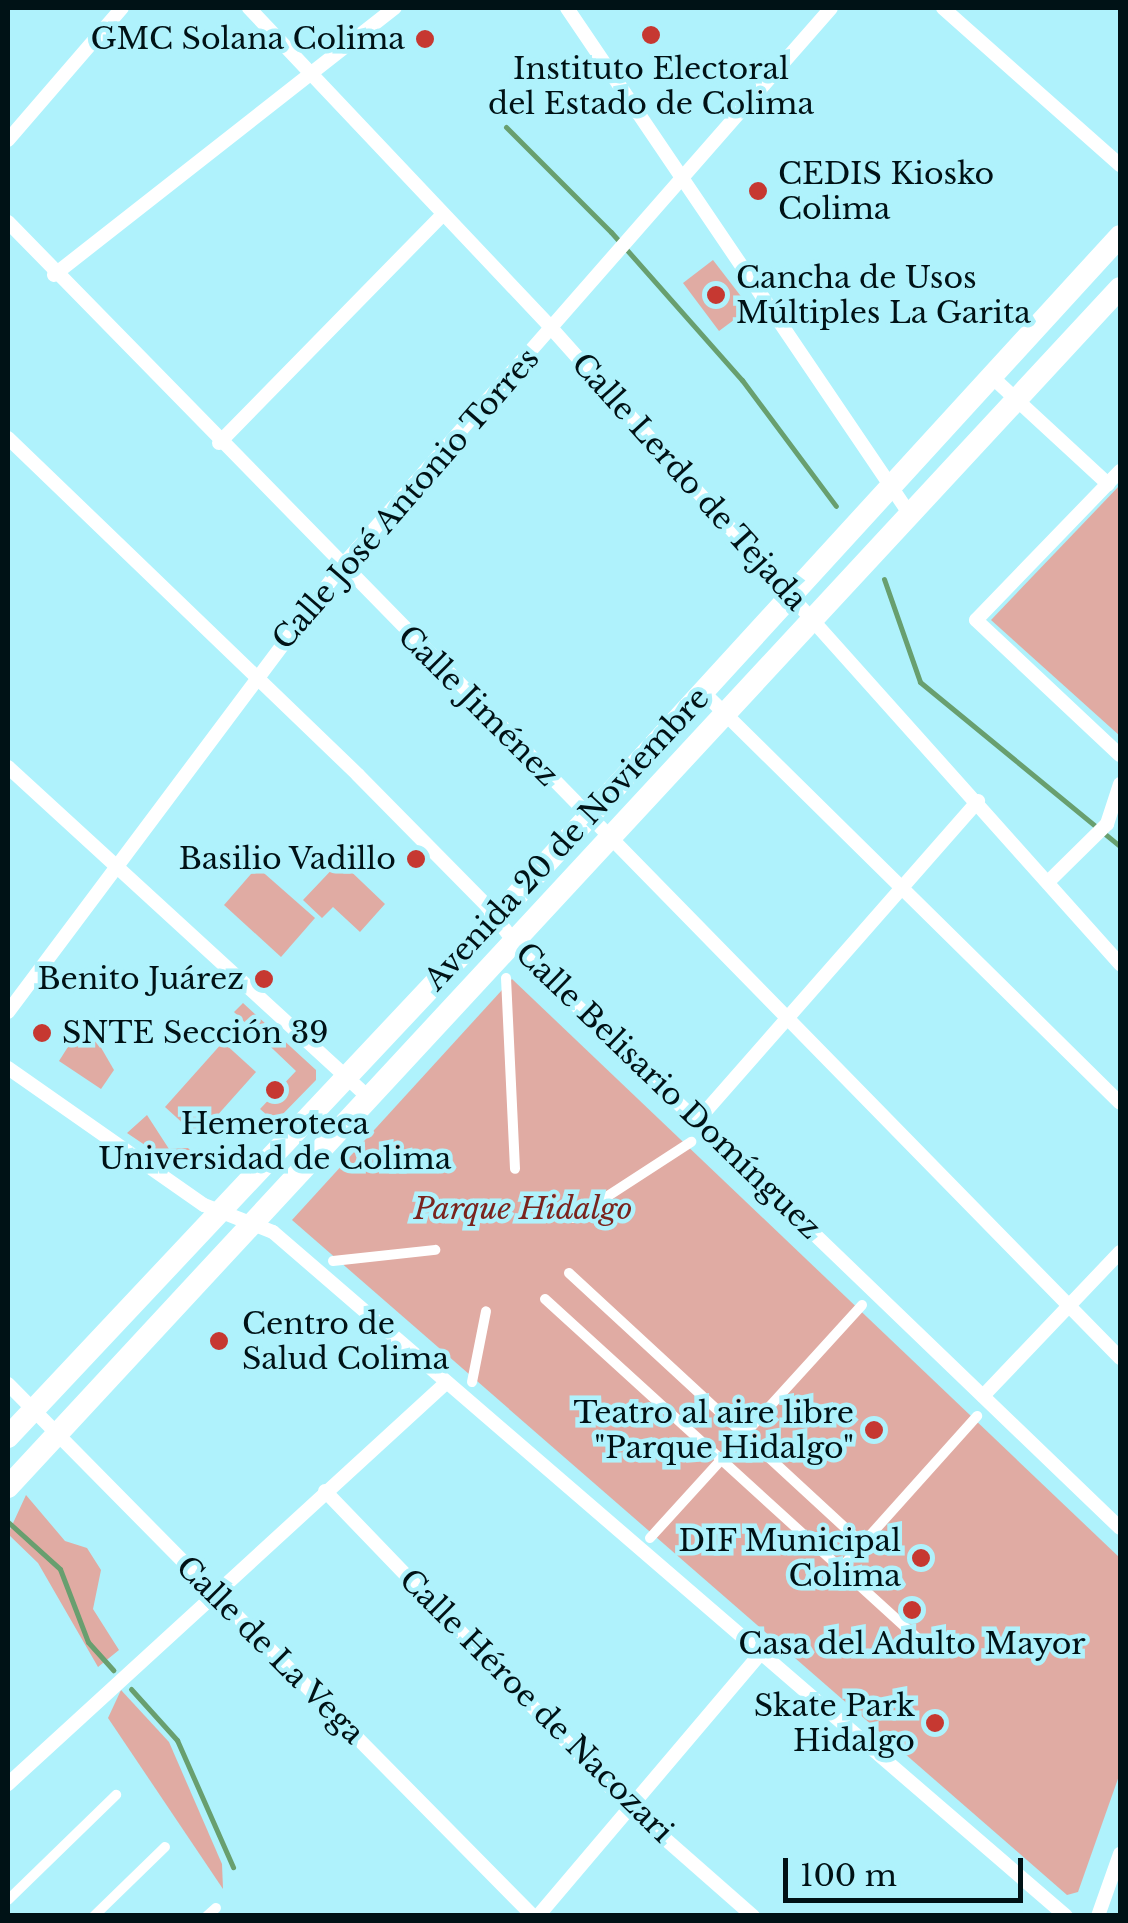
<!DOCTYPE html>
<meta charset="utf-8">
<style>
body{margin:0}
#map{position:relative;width:1128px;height:1923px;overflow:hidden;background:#aff2fc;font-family:"Libre Baskerville",serif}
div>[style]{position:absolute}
.green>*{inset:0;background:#e0aba3}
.stream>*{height:5px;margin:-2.5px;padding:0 2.5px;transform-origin:2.5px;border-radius:2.5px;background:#689f6f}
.pedestrian>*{height:10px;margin:-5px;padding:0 5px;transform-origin:5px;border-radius:5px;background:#fff}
.minor>*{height:14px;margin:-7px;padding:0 7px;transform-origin:7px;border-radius:7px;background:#fff}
.primary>*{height:22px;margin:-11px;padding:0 11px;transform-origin:11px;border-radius:11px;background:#fff}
.dots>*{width:28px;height:28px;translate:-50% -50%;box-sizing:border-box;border:5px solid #aff2fc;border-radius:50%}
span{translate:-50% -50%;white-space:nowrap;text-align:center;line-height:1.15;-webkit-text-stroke:9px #aff2fc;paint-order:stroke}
.poi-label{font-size:30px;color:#001216}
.right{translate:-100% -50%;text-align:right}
.left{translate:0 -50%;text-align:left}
.street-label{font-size:30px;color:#001216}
.park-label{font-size:30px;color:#7a241e;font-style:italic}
.frame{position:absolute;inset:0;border:10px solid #001216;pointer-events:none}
.scale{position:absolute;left:783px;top:1858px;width:240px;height:45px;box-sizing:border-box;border:5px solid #001216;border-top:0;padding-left:12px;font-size:30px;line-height:35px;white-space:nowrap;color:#001216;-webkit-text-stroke:8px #aff2fc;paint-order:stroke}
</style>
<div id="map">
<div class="green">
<i style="clip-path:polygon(713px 260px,750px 308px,719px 331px,683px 283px)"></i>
<i style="clip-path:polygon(1120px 485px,1120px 736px,991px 620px)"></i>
<i style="clip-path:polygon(340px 861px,385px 904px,360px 932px,333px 907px,322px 918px,303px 900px)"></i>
<i style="clip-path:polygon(257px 867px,315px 918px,281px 957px,224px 905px)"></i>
<i style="clip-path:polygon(512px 979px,1120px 1558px,1120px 1773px,1078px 1892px,1067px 1895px,292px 1220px)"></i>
<i style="clip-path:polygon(243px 1003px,316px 1070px,316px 1080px,275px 1122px,260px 1109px,296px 1071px,234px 1012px)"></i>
<i style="clip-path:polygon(85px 1020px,114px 1070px,101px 1089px,59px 1061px)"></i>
<i style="clip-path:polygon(223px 1042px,256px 1072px,198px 1137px,165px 1107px)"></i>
<i style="clip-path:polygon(147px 1115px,169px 1149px,188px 1148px,195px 1155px,182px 1170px,127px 1133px)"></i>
<i style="clip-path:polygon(26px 1495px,65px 1541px,87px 1548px,101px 1570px,93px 1609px,119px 1650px,98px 1667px,38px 1563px,8px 1534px)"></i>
<i style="clip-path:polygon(121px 1690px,169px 1742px,222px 1864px,223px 1889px,108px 1718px)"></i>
</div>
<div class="stream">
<i style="left:506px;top:127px;width:148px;rotate:45deg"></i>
<i style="left:611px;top:232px;width:198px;rotate:48.5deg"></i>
<i style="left:742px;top:380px;width:157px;rotate:53.3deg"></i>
<i style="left:884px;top:579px;width:109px;rotate:70.7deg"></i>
<i style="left:920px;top:682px;width:259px;rotate:39.4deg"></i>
<i style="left:8px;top:1522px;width:70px;rotate:42.1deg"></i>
<i style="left:60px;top:1569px;width:78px;rotate:69deg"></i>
<i style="left:88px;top:1642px;width:38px;rotate:48deg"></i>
<i style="left:131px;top:1689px;width:69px;rotate:48deg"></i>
<i style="left:177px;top:1740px;width:139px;rotate:66.2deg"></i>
</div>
<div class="pedestrian">
<i style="left:506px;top:978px;width:191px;rotate:87.3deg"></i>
<i style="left:574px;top:1218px;width:140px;rotate:-33deg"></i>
<i style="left:333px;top:1261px;width:103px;rotate:-6.2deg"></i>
<i style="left:569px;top:1273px;width:400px;rotate:42.7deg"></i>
<i style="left:545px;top:1299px;width:515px;rotate:42.33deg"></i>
<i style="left:472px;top:1382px;width:72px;rotate:-78.8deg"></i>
<i style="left:650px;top:1538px;width:315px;rotate:-47.7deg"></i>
<i style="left:839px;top:1570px;width:207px;rotate:-48.1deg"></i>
<i style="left:8px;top:1900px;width:151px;rotate:-44.2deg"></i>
<i style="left:94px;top:1916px;width:99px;rotate:-44.2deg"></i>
<i style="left:207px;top:1916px;width:12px;rotate:-42deg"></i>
</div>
<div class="minor">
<i style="left:249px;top:8px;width:443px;rotate:46.6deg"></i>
<i style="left:553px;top:330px;width:851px;rotate:48.19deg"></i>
<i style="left:567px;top:8px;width:614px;rotate:55.9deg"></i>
<i style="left:943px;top:8px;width:237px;rotate:41.6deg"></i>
<i style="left:8px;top:140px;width:174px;rotate:-49.2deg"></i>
<i style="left:8px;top:222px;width:1590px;rotate:45.61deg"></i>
<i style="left:54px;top:275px;width:433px;rotate:-38.1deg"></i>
<i style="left:992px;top:377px;width:158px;rotate:42.7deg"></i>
<i style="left:8px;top:438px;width:486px;rotate:43.9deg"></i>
<i style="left:358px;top:775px;width:184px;rotate:45.4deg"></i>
<i style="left:487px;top:906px;width:63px;rotate:52.8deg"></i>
<i style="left:525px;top:956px;width:825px;rotate:43.87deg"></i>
<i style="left:219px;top:443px;width:319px;rotate:-45.6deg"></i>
<i style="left:1120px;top:471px;width:207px;rotate:134deg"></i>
<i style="left:976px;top:620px;width:197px;rotate:43.2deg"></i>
<i style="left:703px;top:692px;width:585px;rotate:44.58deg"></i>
<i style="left:8px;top:767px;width:491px;rotate:42.5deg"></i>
<i style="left:1048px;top:882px;width:83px;rotate:-44.5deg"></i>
<i style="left:1107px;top:824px;width:42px;rotate:-72deg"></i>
<i style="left:8px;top:1012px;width:556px;rotate:-53.19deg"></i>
<i style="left:341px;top:567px;width:743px;rotate:-48.76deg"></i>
<i style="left:8px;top:1068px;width:239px;rotate:35deg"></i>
<i style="left:204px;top:1205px;width:74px;rotate:21.4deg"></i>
<i style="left:273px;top:1232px;width:1047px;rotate:40.78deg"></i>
<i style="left:697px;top:1121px;width:426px;rotate:-48.7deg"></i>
<i style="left:8px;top:1384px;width:747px;rotate:45.38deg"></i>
<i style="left:983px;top:1396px;width:199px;rotate:-46.4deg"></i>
<i style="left:325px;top:1491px;width:440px;rotate:46.1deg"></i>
<i style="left:630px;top:1808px;width:164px;rotate:41.3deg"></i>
<i style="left:8px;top:1784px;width:595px;rotate:-42.48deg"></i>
<i style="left:538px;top:1916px;width:345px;rotate:-49.7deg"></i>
<i style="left:1098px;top:1916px;width:66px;rotate:-70.5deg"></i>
</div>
<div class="primary">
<i style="left:8px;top:1437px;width:712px;rotate:-46.76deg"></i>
<i style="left:496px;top:918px;width:924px;rotate:-47.54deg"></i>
<i style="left:8px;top:1487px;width:1635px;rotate:-47.16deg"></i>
</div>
<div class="dots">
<i style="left:651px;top:35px;background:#c63831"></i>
<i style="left:425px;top:39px;background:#c63831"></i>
<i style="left:758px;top:191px;background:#c63831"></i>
<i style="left:716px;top:295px;background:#c63831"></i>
<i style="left:416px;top:859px;background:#c63831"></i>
<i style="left:264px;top:979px;background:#c63831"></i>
<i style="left:42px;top:1033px;background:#c63831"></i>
<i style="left:275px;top:1090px;background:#c63831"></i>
<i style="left:219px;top:1341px;background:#c63831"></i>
<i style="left:874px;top:1430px;background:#c63831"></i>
<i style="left:921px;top:1558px;background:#c63831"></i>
<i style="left:912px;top:1610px;background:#c63831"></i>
<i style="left:935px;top:1723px;background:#c63831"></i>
</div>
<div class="poi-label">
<span class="right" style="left:405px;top:39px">GMC Solana Colima</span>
<span style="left:651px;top:86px">Instituto Electoral<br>del Estado de Colima</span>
<span class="left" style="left:778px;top:191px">CEDIS Kiosko<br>Colima</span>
<span class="left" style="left:736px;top:295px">Cancha de Usos<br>Múltiples La Garita</span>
<span class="right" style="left:396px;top:859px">Basilio Vadillo</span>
<span class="right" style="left:244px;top:979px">Benito Juárez</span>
<span class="left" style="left:62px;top:1033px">SNTE Sección 39</span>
<span style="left:275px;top:1141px">Hemeroteca<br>Universidad de Colima</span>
<span class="left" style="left:242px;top:1341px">Centro de<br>Salud Colima</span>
<span class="right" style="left:854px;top:1430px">Teatro al aire libre<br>"Parque Hidalgo"</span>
<span class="right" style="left:901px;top:1558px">DIF Municipal<br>Colima</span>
<span style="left:912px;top:1644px">Casa del Adulto Mayor</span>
<span class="right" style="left:915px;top:1723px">Skate Park<br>Hidalgo</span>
</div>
<div class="street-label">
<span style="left:689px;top:482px;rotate:48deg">Calle Lerdo de Tejada</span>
<span style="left:406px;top:499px;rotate:-49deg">Calle José Antonio Torres</span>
<span style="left:478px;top:706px;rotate:45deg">Calle Jiménez</span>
<span style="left:567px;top:839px;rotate:-47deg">Avenida 20 de Noviembre</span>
<span style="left:668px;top:1091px;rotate:44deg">Calle Belisario Domínguez</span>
<span style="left:270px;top:1650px;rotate:45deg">Calle de La Vega</span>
<span style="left:536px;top:1706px;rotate:45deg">Calle Héroe de Nacozari</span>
</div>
<div class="park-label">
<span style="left:523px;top:1209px">Parque Hidalgo</span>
</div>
<div class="frame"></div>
<div class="scale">100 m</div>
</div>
